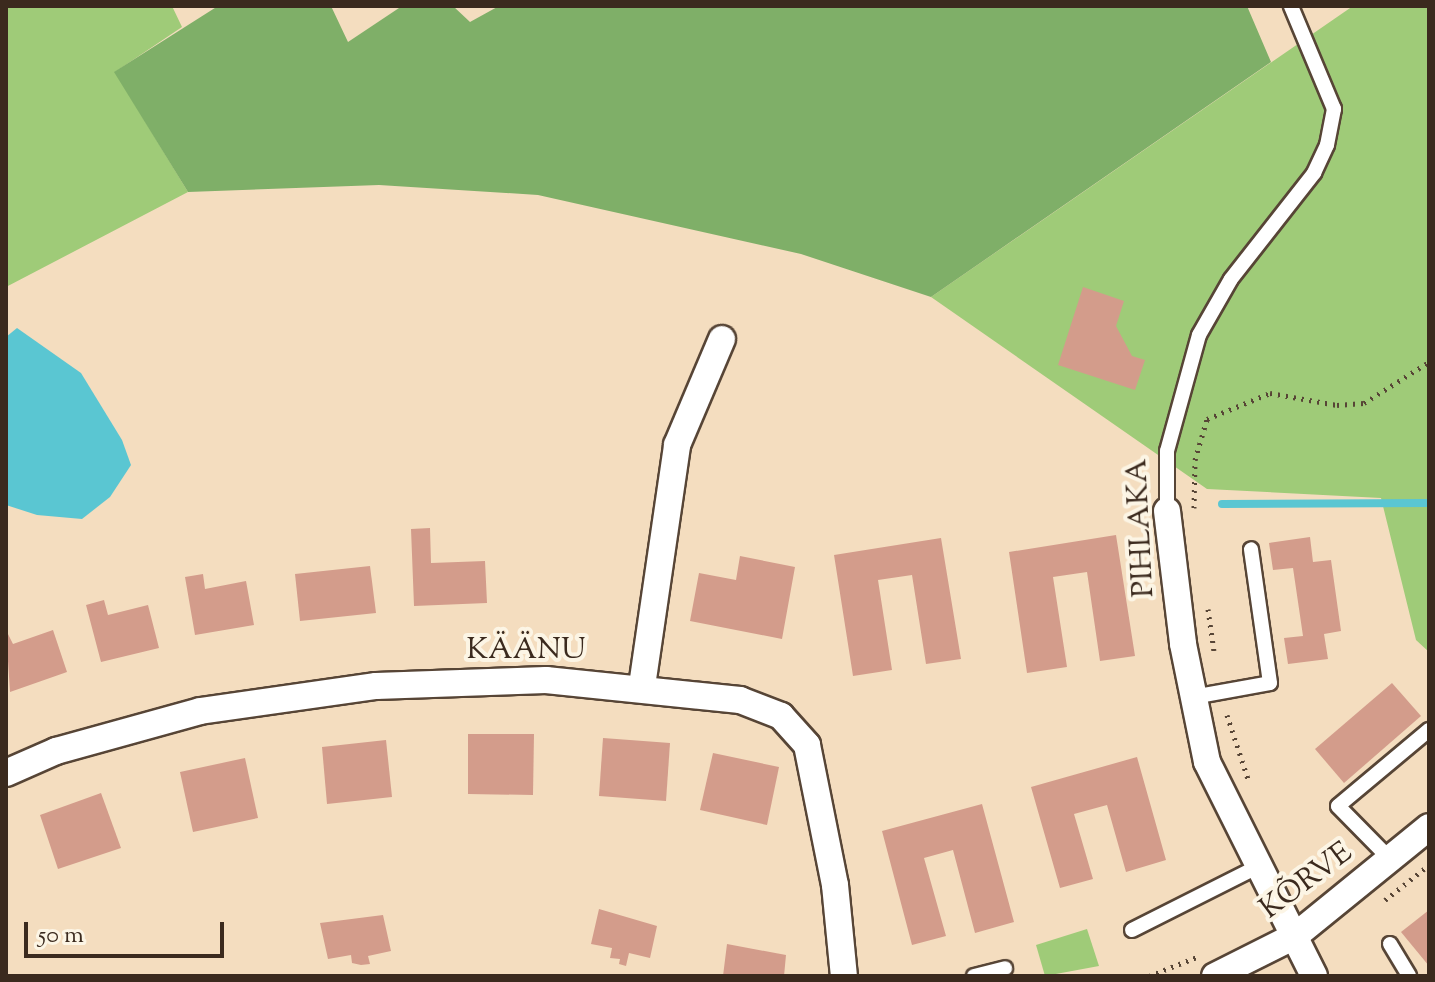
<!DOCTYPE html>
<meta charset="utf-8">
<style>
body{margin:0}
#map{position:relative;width:1435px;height:982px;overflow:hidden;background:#f4ddbf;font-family:"Sorts Mill Goudy",serif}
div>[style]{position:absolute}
.green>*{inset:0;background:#9fcb78}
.forest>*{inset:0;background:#7faf68}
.water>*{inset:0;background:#5ac6d2}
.stream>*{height:8px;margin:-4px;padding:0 4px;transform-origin:4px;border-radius:4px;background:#5ac6d2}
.building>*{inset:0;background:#d39c8b}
.path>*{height:5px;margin-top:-2.5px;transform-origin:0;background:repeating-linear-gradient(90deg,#574536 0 2px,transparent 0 8px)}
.roads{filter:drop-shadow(2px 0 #574536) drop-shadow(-2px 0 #574536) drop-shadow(0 2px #574536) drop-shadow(0 -2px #574536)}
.service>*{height:14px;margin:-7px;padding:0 7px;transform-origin:7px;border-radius:7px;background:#fff}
.minor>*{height:26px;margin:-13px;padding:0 13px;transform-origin:13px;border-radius:13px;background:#fff}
span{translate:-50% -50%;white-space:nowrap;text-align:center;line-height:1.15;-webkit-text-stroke:8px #fcf5e5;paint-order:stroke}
.street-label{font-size:30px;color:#3b2a1e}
.frame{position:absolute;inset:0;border:8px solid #3b2a1e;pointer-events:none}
.scale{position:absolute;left:24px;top:922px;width:200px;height:36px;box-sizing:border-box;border:4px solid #3b2a1e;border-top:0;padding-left:10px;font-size:24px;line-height:28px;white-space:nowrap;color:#3b2a1e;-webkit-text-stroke:6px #fcf5e5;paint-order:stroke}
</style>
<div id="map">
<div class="green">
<i style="clip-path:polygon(6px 6px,172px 6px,182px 27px,115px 72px,188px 192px,6px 287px)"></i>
<i style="clip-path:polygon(1353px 6px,1429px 6px,1429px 652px,1416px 640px,1381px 498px,1207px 489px,931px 297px)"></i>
<i style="clip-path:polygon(1087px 929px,1099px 966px,1045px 976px,1036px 945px)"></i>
</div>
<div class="forest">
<i style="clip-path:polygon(218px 6px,331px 6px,348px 42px,402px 6px,453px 6px,470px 22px,499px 6px,1247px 6px,1271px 62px,931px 297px,801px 254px,538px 195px,379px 185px,188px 192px,114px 72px)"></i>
</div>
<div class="water">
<i style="clip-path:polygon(17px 328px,81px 373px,122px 440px,131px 465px,110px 497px,82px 519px,37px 515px,6px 505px,6px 337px)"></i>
</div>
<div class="stream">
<i style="left:1222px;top:504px;width:207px;rotate:-0.3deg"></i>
</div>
<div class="building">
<i style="clip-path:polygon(1083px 287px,1124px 301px,1116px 326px,1132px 356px,1145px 360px,1135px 390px,1058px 365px)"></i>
<i style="clip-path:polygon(430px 528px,431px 563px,485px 561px,487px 603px,414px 606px,411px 529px)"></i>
<i style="clip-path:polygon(1116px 535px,1135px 656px,1100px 661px,1087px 572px,1053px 577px,1067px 667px,1027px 673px,1009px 552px)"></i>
<i style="clip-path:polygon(1310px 537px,1313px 562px,1331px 560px,1341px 631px,1324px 634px,1328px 659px,1288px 664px,1284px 638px,1303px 636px,1293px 568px,1273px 570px,1269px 543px)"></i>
<i style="clip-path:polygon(941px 538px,961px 659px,926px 664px,912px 575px,878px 580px,892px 670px,853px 676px,834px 555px)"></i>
<i style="clip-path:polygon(740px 556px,795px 567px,782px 639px,690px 621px,699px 573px,736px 580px)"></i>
<i style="clip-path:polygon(370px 566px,376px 613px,300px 621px,295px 574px)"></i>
<i style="clip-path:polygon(203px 574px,205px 589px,246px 581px,254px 625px,195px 635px,185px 577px)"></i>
<i style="clip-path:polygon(104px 600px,108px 615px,148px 605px,159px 648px,101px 662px,86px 605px)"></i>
<i style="clip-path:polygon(6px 630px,13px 644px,53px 630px,67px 672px,10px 692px)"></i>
<i style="clip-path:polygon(1392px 683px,1421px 716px,1344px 783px,1315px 749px)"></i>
<i style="clip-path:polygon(468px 734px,534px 734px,533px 795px,468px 794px)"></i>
<i style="clip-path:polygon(603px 738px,670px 743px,666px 801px,599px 796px)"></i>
<i style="clip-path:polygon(386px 740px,392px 797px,327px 804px,322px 747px)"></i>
<i style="clip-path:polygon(713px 753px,779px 767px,767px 825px,700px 810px)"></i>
<i style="clip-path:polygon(1137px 757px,1166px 860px,1126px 872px,1107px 805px,1074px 814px,1093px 879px,1060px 888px,1031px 787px)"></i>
<i style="clip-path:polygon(245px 758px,258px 818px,193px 832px,180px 772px)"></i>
<i style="clip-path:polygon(101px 793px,121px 848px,58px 869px,40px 815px)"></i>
<i style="clip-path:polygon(982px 804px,1014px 922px,975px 933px,953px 850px,924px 858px,946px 936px,912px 945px,882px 831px)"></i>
<i style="clip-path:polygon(599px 909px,657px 926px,650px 958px,629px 953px,626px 966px,619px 964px,620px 959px,610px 958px,612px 948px,591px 944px)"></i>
<i style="clip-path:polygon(1429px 910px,1429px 966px,1401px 932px)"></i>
<i style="clip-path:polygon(383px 915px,391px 951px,368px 956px,370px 964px,361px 965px,352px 963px,351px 955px,328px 959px,320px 923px)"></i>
<i style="clip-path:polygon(727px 944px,786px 955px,784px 976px,723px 976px)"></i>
</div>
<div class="path">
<i style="left:1194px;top:508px;width:48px;rotate:-88.8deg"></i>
<i style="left:1195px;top:460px;width:43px;rotate:-73.7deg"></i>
<i style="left:1207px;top:419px;width:68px;rotate:-22.4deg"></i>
<i style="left:1270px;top:393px;width:68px;rotate:10.2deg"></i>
<i style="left:1337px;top:405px;width:27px;rotate:-4deg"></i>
<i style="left:1364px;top:403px;width:77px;rotate:-32.2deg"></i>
<i style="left:1208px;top:609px;width:42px;rotate:81.9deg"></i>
<i style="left:1227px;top:715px;width:71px;rotate:71.8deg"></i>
<i style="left:1385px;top:900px;width:56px;rotate:-38.5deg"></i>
<i style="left:1149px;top:976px;width:52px;rotate:-21.6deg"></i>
</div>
<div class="roads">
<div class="service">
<i style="left:1167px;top:511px;width:60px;rotate:-90deg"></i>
<i style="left:1167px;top:451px;width:120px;rotate:-74.6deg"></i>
<i style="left:1199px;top:335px;width:64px;rotate:-60.3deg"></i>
<i style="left:1231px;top:279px;width:135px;rotate:-51.9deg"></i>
<i style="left:1314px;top:173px;width:31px;rotate:-65deg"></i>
<i style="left:1327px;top:145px;width:37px;rotate:-79deg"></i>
<i style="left:1334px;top:109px;width:112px;rotate:-112.7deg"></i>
<i style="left:1193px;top:697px;width:78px;rotate:-10.3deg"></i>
<i style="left:1270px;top:683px;width:135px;rotate:-98.1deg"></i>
<i style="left:1390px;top:859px;width:74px;rotate:-134.5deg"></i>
<i style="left:1338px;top:806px;width:119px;rotate:-39.9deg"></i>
<i style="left:1132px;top:930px;width:140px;rotate:-26.7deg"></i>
<i style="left:1390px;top:944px;width:37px;rotate:59deg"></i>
<i style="left:974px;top:976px;width:32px;rotate:-14deg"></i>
</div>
<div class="minor">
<i style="left:1167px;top:511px;width:134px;rotate:83.1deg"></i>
<i style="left:1183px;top:644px;width:120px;rotate:78.5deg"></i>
<i style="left:1207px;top:762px;width:239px;rotate:63.4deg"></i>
<i style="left:642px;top:686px;width:244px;rotate:-81.7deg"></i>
<i style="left:677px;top:445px;width:115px;rotate:-67deg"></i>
<i style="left:6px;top:773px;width:55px;rotate:-23.7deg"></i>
<i style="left:56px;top:751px;width:149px;rotate:-15.5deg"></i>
<i style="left:200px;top:711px;width:178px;rotate:-8.1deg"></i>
<i style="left:376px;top:686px;width:170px;rotate:-2deg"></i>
<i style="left:546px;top:680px;width:195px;rotate:5.9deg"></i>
<i style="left:740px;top:700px;width:44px;rotate:21.3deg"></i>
<i style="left:781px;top:716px;width:39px;rotate:48deg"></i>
<i style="left:807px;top:745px;width:143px;rotate:78.7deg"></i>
<i style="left:835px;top:885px;width:91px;rotate:84.4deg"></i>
<i style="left:1215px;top:976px;width:89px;rotate:-26.6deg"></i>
<i style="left:1295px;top:936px;width:173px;rotate:-39.1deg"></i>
</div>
</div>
<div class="street-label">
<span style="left:1142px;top:528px;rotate:-93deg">PIHLAKA</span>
<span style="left:526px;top:651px">KÄÄNU</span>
<span style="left:1307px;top:882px;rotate:-37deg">KÕRVE</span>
</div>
<div class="frame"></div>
<div class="scale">50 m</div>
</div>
